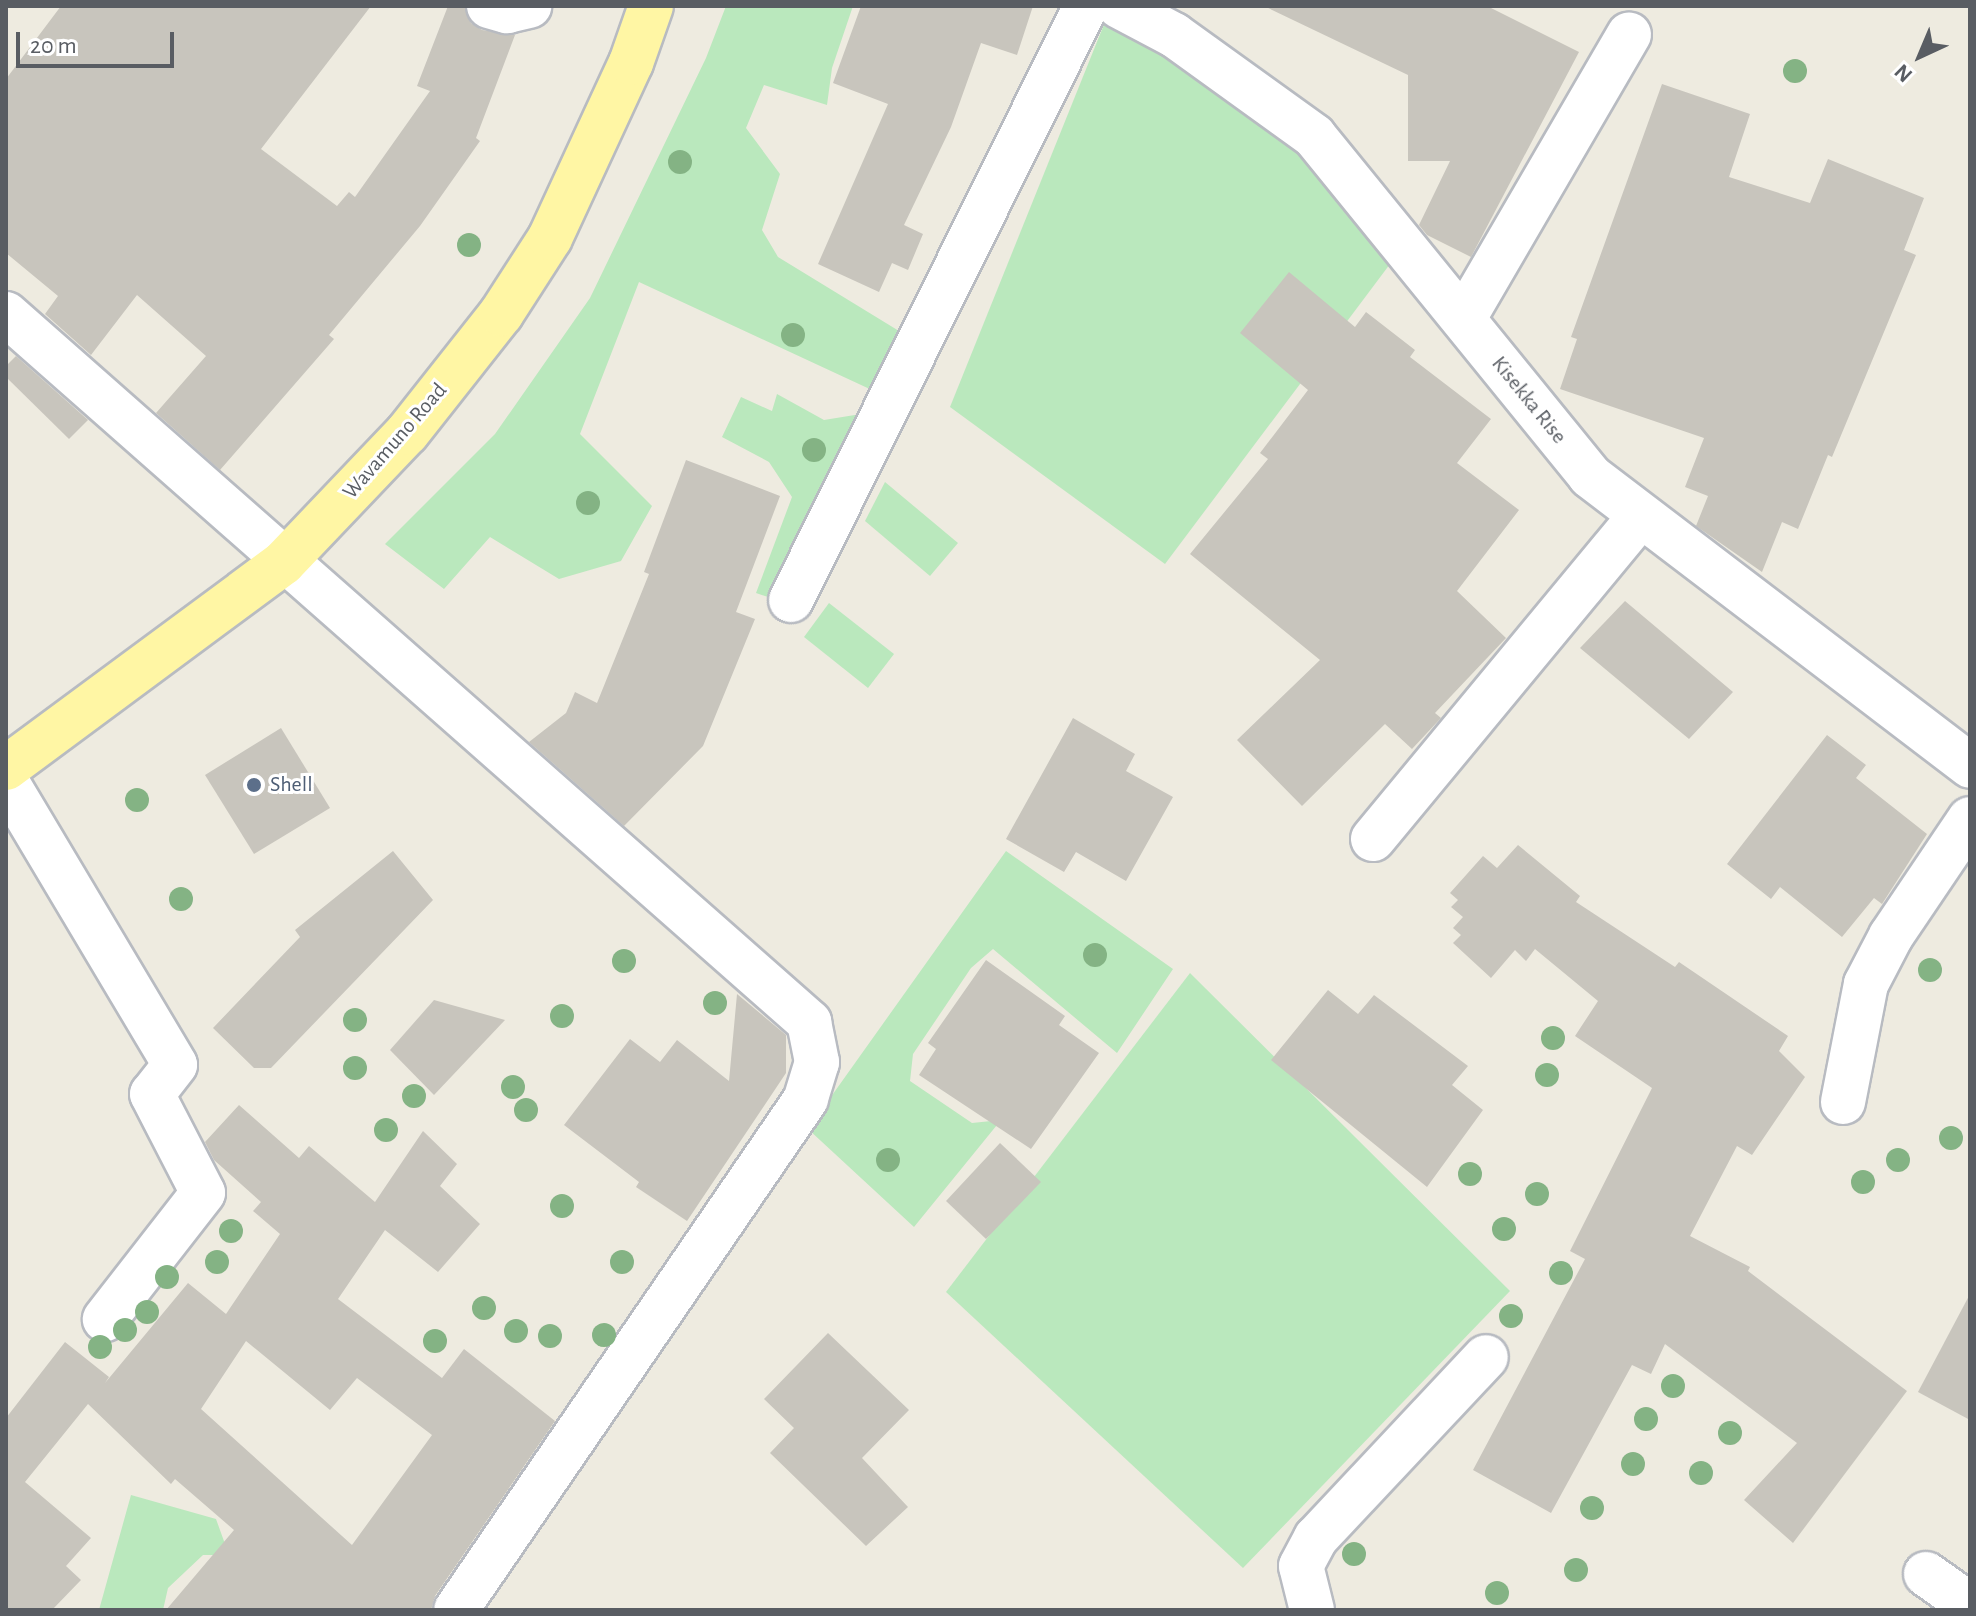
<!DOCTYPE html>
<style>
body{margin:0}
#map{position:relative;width:1976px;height:1616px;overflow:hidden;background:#eeebe0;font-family:"Alegreya Sans",sans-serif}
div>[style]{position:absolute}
.green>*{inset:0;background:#bae8bd}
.building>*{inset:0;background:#c8c5bd}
.roads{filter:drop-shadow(2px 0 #b8bbc1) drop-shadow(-2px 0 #b8bbc1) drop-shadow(0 2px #b8bbc1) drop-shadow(0 -2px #b8bbc1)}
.minor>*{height:44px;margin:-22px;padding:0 22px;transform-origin:22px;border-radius:22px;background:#fff}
.major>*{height:44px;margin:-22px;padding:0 22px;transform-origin:22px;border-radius:22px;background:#fff6a4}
.trees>*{width:24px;height:24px;margin:-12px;border-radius:50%;background:#84b384}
.dots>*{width:22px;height:22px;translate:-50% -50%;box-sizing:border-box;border:4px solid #fff;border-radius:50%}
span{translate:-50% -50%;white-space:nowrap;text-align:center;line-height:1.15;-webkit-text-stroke:6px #fff;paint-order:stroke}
.street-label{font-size:22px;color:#595d63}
.service-label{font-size:22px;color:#4e5e75}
.left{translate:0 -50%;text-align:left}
.frame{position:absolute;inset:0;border:8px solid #595d63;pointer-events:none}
.north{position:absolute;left:1880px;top:16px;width:80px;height:80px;-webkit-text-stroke:6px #fff;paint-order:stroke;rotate:224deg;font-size:22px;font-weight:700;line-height:32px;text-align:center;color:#595d63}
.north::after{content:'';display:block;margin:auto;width:28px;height:36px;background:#595d63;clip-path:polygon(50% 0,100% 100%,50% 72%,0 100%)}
.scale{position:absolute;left:16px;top:32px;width:158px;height:36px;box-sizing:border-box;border:4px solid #595d63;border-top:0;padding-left:10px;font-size:24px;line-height:28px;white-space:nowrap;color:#595d63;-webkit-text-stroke:6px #fff;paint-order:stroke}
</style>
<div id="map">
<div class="green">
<i style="clip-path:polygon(726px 6px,853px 6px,832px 68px,827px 105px,764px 85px,746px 128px,780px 174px,762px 230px,778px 257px,899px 331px,874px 391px,639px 282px,580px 434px,652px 506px,621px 561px,559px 579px,490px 537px,444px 589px,385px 544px,495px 434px,590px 298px,706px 58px)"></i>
<i style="clip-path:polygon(1107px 17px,1307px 156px,1390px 264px,1165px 564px,950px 407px)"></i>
<i style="clip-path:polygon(777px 394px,824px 420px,867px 413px,783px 602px,756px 593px,792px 497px,769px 462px,722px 437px,741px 397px,772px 411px)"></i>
<i style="clip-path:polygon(885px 482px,958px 543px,930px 576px,865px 521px)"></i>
<i style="clip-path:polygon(829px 603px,894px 654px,868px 688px,804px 637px)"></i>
<i style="clip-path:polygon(1006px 851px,1173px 969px,1117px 1053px,993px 949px,971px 968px,913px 1054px,910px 1081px,972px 1123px,1001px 1120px,914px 1227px,808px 1129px)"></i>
<i style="clip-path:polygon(1190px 973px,1510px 1291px,1243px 1568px,946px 1292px)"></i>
<i style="clip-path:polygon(131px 1495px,216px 1519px,229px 1555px,203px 1555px,168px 1588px,163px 1610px,99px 1610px)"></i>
</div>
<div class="building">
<i style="clip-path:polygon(61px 6px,371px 6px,261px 149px,337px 206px,349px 192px,355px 197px,430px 91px,417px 86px,448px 6px,465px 6px,471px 23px,482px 30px,515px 35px,476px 138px,480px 141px,420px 226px,329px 335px,334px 339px,220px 470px,156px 413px,206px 356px,137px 295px,91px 355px,45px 314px,58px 296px,6px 253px,6px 79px)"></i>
<i style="clip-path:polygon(861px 6px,1033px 6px,1017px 55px,981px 43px,951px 127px,904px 225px,923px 234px,908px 270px,892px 263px,879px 292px,818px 264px,888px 104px,833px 83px)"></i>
<i style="clip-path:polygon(1264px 6px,1487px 6px,1579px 52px,1471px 257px,1427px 235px,1419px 225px,1450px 161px,1408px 161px,1408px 75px)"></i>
<i style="clip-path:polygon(1662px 84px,1750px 114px,1729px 177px,1810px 203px,1828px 159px,1924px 198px,1904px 250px,1916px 255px,1832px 457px,1828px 455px,1798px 529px,1782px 522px,1762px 572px,1696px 526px,1708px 496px,1685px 487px,1704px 438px,1560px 389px,1577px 339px,1571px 337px)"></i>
<i style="clip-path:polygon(1289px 272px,1355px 327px,1366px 312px,1415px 350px,1410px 357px,1491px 419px,1457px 463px,1519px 510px,1457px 591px,1506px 638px,1435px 713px,1441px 718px,1412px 749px,1385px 724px,1302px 806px,1237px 740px,1320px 660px,1190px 554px,1268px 459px,1260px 453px,1308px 390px,1240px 333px)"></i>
<i style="clip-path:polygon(16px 356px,88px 420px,69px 439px,6px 377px,6px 366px)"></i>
<i style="clip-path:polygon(686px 460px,780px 496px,736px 612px,755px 619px,703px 746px,624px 826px,529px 742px,566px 713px,575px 692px,597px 703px,649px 574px,644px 572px)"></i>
<i style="clip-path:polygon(1625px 601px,1733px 692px,1689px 739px,1580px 648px)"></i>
<i style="clip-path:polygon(1073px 718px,1135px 754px,1126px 771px,1173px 797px,1126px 881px,1076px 852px,1064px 872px,1006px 839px)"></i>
<i style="clip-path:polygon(281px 728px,330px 808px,254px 854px,205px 775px)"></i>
<i style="clip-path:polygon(1827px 735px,1866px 765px,1856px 778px,1927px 834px,1882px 904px,1874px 898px,1842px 937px,1780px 887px,1771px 899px,1727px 864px)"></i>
<i style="clip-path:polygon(1518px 845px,1580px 896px,1576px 902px,1675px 967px,1679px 962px,1788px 1036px,1779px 1051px,1805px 1077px,1752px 1155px,1737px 1146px,1690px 1236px,1750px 1267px,1748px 1271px,1907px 1391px,1793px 1543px,1744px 1500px,1797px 1443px,1665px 1344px,1651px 1374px,1632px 1365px,1551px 1513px,1473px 1470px,1585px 1259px,1570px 1251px,1652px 1088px,1575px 1036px,1598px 1001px,1535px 949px,1526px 961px,1515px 950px,1491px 978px,1453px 943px,1461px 935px,1453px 928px,1463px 917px,1451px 907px,1458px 900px,1450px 893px,1483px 856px,1497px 868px)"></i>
<i style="clip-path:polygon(393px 851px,433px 900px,271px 1068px,254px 1068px,213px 1028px,300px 937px,295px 930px)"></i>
<i style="clip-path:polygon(986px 960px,1065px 1016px,1059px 1025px,1099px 1053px,1031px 1149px,919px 1075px,936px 1049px,928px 1043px)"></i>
<i style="clip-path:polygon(1328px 990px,1358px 1014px,1374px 995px,1468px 1066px,1452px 1085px,1483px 1110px,1427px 1187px,1271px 1060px)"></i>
<i style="clip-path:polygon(737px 994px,786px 1035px,786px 1073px,687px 1221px,636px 1187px,639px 1182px,564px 1125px,630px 1039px,660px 1062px,677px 1040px,729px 1081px)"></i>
<i style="clip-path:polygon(434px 1000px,505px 1020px,434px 1095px,390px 1050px)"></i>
<i style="clip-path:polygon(evenodd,239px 1105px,299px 1158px,309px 1146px,375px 1202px,423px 1131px,457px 1164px,440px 1186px,480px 1224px,438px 1272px,385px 1230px,338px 1299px,442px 1378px,464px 1349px,555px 1421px,435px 1596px,431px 1610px,166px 1610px,234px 1530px,175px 1479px,171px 1484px,88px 1404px,25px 1482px,91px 1538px,66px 1566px,81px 1580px,52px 1610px,6px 1610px,6px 1418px,65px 1342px,109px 1377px,105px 1383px,188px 1283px,226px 1314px,280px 1234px,253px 1211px,261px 1202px,214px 1160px,205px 1142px,239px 1105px,246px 1341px,330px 1410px,357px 1378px,432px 1435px,352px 1545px,201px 1409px,246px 1341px)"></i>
<i style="clip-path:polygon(1000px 1143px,1041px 1182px,986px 1239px,946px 1201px)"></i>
<i style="clip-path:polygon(1970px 1294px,1970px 1420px,1918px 1392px)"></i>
<i style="clip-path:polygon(828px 1333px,909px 1410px,862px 1458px,908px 1507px,866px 1546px,770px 1453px,794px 1428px,764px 1399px)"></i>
</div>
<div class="roads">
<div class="minor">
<i style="left:489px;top:6px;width:19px;rotate:16deg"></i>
<i style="left:507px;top:11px;width:23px;rotate:-13deg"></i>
<i style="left:1119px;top:6px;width:62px;rotate:27.8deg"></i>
<i style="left:1174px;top:35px;width:173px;rotate:35.8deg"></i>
<i style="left:1314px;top:136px;width:438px;rotate:50.9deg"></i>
<i style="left:1590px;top:476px;width:478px;rotate:37.3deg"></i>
<i style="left:6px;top:314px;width:1071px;rotate:41.4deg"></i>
<i style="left:809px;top:1022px;width:41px;rotate:78.7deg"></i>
<i style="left:817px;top:1062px;width:39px;rotate:107deg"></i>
<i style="left:806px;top:1099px;width:619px;rotate:124.41deg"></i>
<i style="left:1464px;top:318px;width:328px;rotate:-59.8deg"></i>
<i style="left:791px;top:600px;width:663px;rotate:-63.59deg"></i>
<i style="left:6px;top:781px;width:330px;rotate:59.2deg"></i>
<i style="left:175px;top:1065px;width:37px;rotate:128deg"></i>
<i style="left:152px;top:1094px;width:111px;rotate:62.7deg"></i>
<i style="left:203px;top:1193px;width:160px;rotate:127.9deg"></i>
<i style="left:1373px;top:839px;width:418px;rotate:-50.4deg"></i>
<i style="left:1843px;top:1102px;width:120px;rotate:-79deg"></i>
<i style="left:1866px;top:984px;width:54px;rotate:-62.5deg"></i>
<i style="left:1891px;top:936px;width:141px;rotate:-56deg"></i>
<i style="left:1926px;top:1574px;width:54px;rotate:35.2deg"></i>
<i style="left:1312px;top:1610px;width:45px;rotate:-104deg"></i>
<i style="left:1301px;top:1566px;width:32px;rotate:-62deg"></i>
<i style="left:1316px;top:1538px;width:248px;rotate:-46.8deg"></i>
</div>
<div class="major">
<i style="left:6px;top:768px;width:345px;rotate:-36.5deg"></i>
<i style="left:283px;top:563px;width:180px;rotate:-46.4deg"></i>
<i style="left:407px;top:433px;width:152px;rotate:-51.7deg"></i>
<i style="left:501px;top:314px;width:90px;rotate:-57.2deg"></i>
<i style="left:550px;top:238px;width:193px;rotate:-65.2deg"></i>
<i style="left:631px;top:63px;width:60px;rotate:-70.7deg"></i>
</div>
</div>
<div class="trees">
<i style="left:1795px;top:71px"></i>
<i style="left:680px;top:162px"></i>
<i style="left:469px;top:245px"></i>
<i style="left:793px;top:335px"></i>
<i style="left:814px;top:450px"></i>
<i style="left:588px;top:503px"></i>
<i style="left:137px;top:800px"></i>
<i style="left:181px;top:899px"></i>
<i style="left:1095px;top:955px"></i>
<i style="left:624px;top:961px"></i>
<i style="left:1930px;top:970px"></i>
<i style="left:715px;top:1003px"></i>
<i style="left:562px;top:1016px"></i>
<i style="left:355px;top:1020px"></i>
<i style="left:1553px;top:1038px"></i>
<i style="left:355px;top:1068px"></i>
<i style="left:1547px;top:1075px"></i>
<i style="left:513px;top:1087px"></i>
<i style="left:414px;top:1096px"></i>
<i style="left:526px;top:1110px"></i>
<i style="left:386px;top:1130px"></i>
<i style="left:1951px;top:1138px"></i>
<i style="left:888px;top:1160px"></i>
<i style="left:1898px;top:1160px"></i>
<i style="left:1470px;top:1174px"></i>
<i style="left:1863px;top:1182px"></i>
<i style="left:1537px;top:1194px"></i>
<i style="left:562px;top:1206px"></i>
<i style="left:1504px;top:1229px"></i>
<i style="left:231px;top:1231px"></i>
<i style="left:217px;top:1262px"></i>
<i style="left:622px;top:1262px"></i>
<i style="left:1561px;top:1273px"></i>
<i style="left:167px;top:1277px"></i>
<i style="left:484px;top:1308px"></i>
<i style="left:147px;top:1312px"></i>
<i style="left:1511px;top:1316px"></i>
<i style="left:125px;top:1330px"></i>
<i style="left:516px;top:1331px"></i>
<i style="left:604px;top:1335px"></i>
<i style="left:550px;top:1336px"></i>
<i style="left:435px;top:1341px"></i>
<i style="left:100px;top:1347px"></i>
<i style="left:1673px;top:1386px"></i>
<i style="left:1646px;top:1419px"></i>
<i style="left:1730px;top:1433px"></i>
<i style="left:1633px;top:1464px"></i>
<i style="left:1701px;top:1473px"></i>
<i style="left:1592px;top:1508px"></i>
<i style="left:1354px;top:1554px"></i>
<i style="left:1576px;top:1570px"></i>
<i style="left:1497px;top:1593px"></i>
</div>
<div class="dots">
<i style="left:254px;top:785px;background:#5c6f8a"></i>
</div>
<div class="street-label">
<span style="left:1529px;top:400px;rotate:51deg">Kisekka Rise</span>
<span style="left:395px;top:441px;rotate:-49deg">Wavamuno Road</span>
</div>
<div class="service-label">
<span class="left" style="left:270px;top:785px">Shell</span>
</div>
<div class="frame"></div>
<div class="north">N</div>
<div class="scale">20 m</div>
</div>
